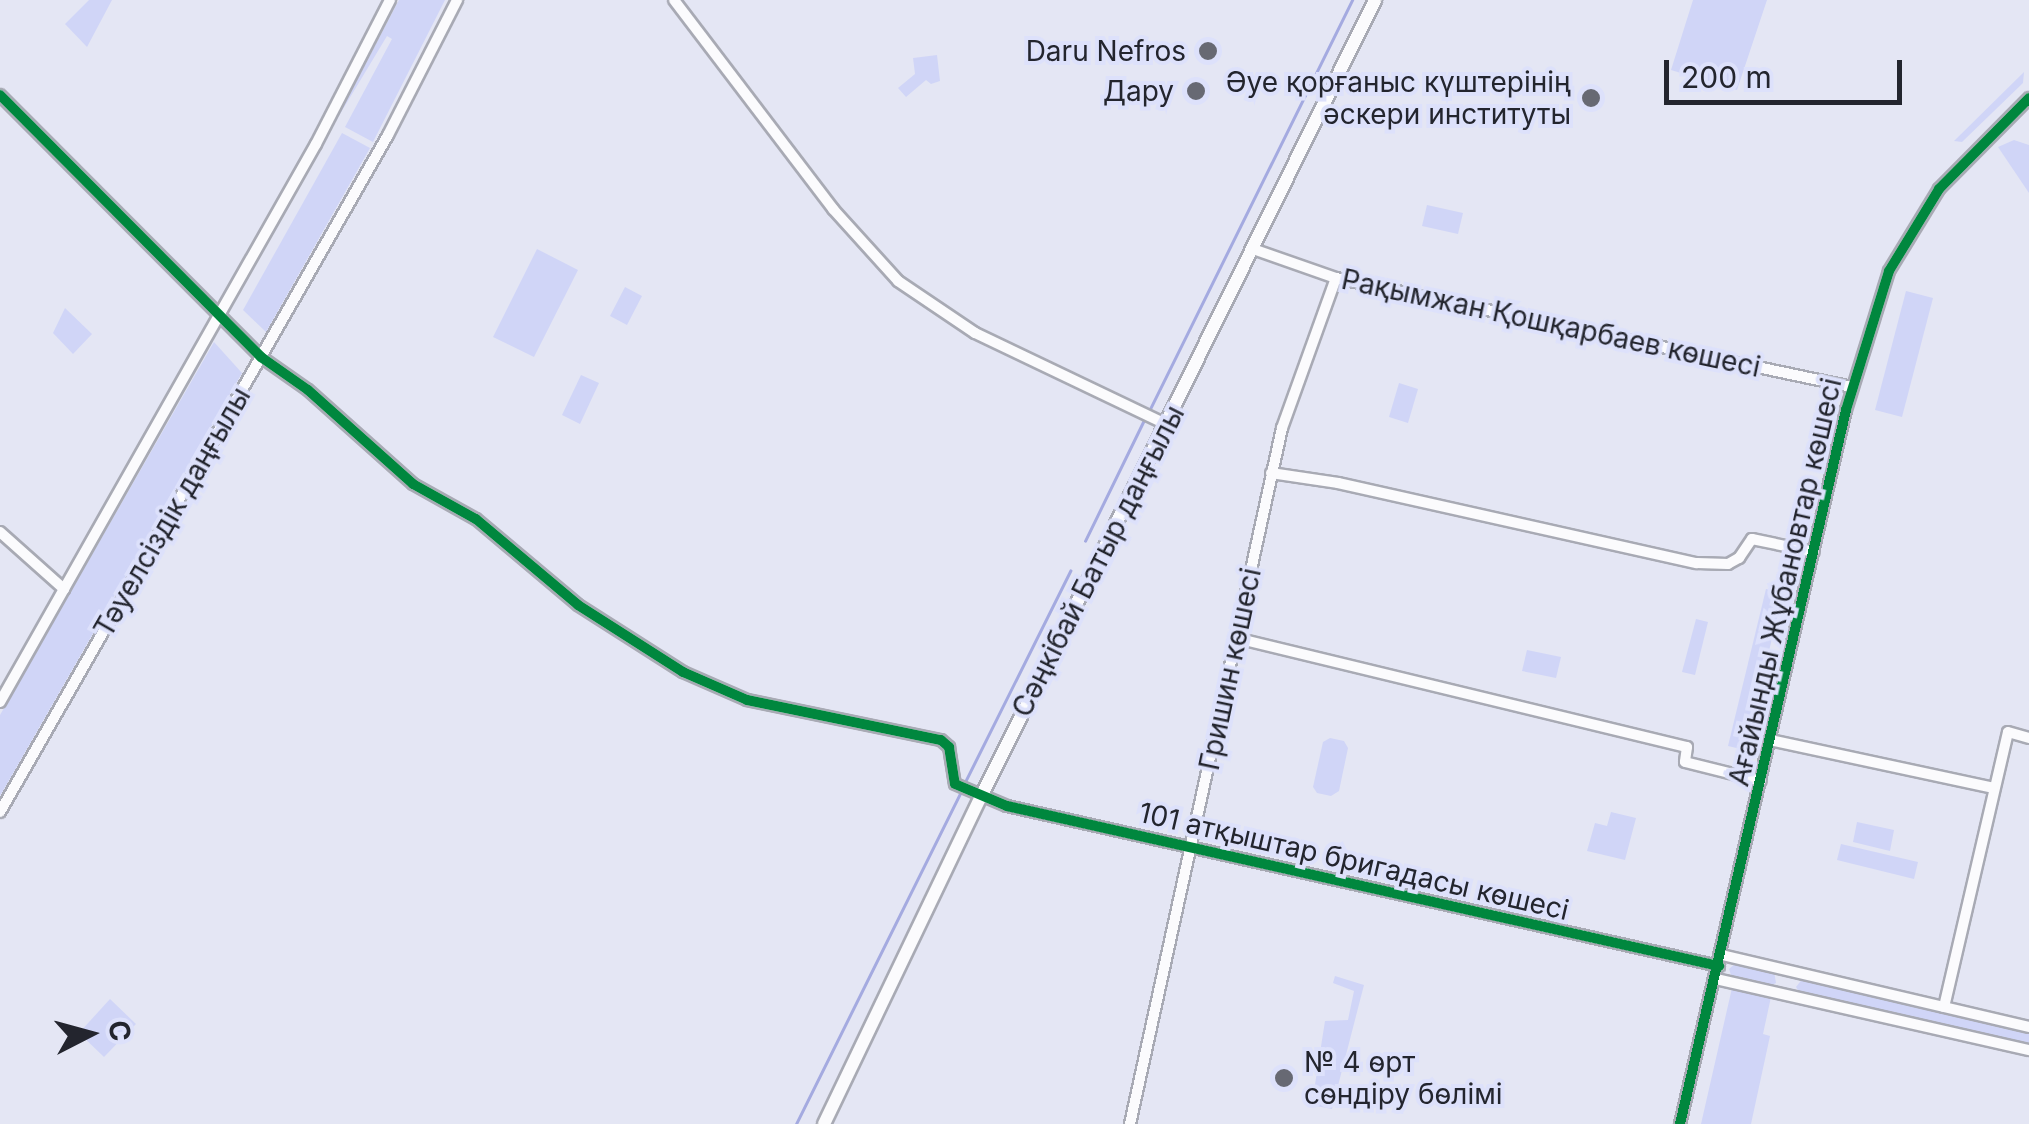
<!DOCTYPE html>
<meta charset="utf-8">
<style>
body{margin:0}
#map{position:relative;width:2029px;height:1124px;overflow:hidden;background:#e4e6f4;font-family:Inter,sans-serif}
div>[style]{position:absolute}
.green>*{inset:0;background:#d0d5f7}
.stream>*{height:2.5px;margin:-1.25px;padding:0 1.25px;transform-origin:1.25px;border-radius:1.25px;background:#a4aae0}
.roads{filter:drop-shadow(2px 0 #a8aab4) drop-shadow(-2px 0 #a8aab4) drop-shadow(0 2px #a8aab4) drop-shadow(0 -2px #a8aab4)}
.minor>*{height:10px;margin:-5px;padding:0 5px;transform-origin:5px;border-radius:5px;background:#fbfbfd}
.major>*{height:12px;margin:-6px;padding:0 6px;transform-origin:6px;border-radius:6px;background:#fbfbfd}
.cycleway>*{height:10px;margin:-5px;padding:0 5px;transform-origin:5px;border-radius:5px;background:#00873e}
.dots>*{width:28px;height:28px;translate:-50% -50%;box-sizing:border-box;border:5px solid #dde1fb;border-radius:50%}
span{translate:-50% -50%;white-space:nowrap;text-align:center;line-height:1.15;-webkit-text-stroke:8px #dde1fb;paint-order:stroke}
.poi-label{font-size:28px;color:#23252e}
.right{translate:-100% -50%;text-align:right}
.left{translate:0 -50%;text-align:left}
.street-label{font-size:28px;color:#23252e}
.north{position:absolute;left:40px;top:984px;width:100px;height:100px;-webkit-text-stroke:8px #dde1fb;paint-order:stroke;rotate:84deg;font-size:28px;font-weight:700;line-height:40px;text-align:center;color:#23252e}
.north::after{content:'';display:block;margin:auto;width:35px;height:45px;background:#23252e;clip-path:polygon(50% 0,100% 100%,50% 72%,0 100%)}
.scale{position:absolute;left:1664px;top:60px;width:238px;height:45px;box-sizing:border-box;border:5px solid #23252e;border-top:0;padding-left:12px;font-size:30px;line-height:35px;white-space:nowrap;color:#23252e;-webkit-text-stroke:8px #dde1fb;paint-order:stroke}
</style>
<div id="map">
<div class="green">
<i style="clip-path:polygon(89px 0,112px 0,87px 47px,65px 24px)"></i>
<i style="clip-path:polygon(399px 0,445px 0,373px 142px,345px 127px,392px 39px,387px 36px,334px 124px)"></i>
<i style="clip-path:polygon(1693px 0,1767px 0,1737px 90px,1671px 70px)"></i>
<i style="clip-path:polygon(937px 55px,940px 81px,931px 84px,926px 80px,906px 97px,898px 88px,915px 74px,913px 58px)"></i>
<i style="clip-path:polygon(2024px 72px,2023px 83px,1962px 142px,1954px 141px)"></i>
<i style="clip-path:polygon(342px 133px,370px 148px,266px 332px,243px 310px)"></i>
<i style="clip-path:polygon(2014px 140px,2029px 145px,2029px 193px,1998px 147px)"></i>
<i style="clip-path:polygon(1427px 205px,1463px 213px,1458px 234px,1422px 226px)"></i>
<i style="clip-path:polygon(537px 249px,578px 270px,534px 357px,493px 337px)"></i>
<i style="clip-path:polygon(625px 287px,642px 296px,627px 325px,610px 316px)"></i>
<i style="clip-path:polygon(1906px 291px,1933px 298px,1902px 417px,1875px 410px)"></i>
<i style="clip-path:polygon(65px 308px,92px 334px,73px 354px,53px 333px)"></i>
<i style="clip-path:polygon(214px 342px,242px 373px,0 796px,0 715px)"></i>
<i style="clip-path:polygon(581px 375px,599px 383px,580px 424px,562px 415px)"></i>
<i style="clip-path:polygon(1399px 383px,1418px 389px,1408px 423px,1389px 417px)"></i>
<i style="clip-path:polygon(1766px 589px,1783px 593px,1745px 750px,1728px 746px)"></i>
<i style="clip-path:polygon(1696px 619px,1708px 622px,1695px 675px,1682px 672px)"></i>
<i style="clip-path:polygon(1527px 650px,1561px 657px,1556px 678px,1522px 671px)"></i>
<i style="clip-path:polygon(1330px 738px,1344px 741px,1348px 748px,1339px 791px,1331px 796px,1317px 793px,1313px 787px,1323px 742px)"></i>
<i style="clip-path:polygon(1611px 812px,1636px 818px,1625px 860px,1587px 851px,1595px 823px,1607px 826px)"></i>
<i style="clip-path:polygon(1857px 822px,1894px 830px,1890px 851px,1853px 842px)"></i>
<i style="clip-path:polygon(1841px 844px,1918px 862px,1914px 879px,1837px 860px)"></i>
<i style="clip-path:polygon(1736px 963px,1774px 971px,1776px 983px,1770px 986px,1732px 978px,1729px 969px)"></i>
<i style="clip-path:polygon(1335px 976px,1364px 985px,1332px 1109px,1306px 1104px,1313px 1097px,1325px 1021px,1348px 1020px,1354px 991px,1333px 983px)"></i>
<i style="clip-path:polygon(1803px 978px,2029px 1031px,2029px 1046px,1800px 993px,1796px 987px)"></i>
<i style="clip-path:polygon(1732px 988px,1771px 997px,1763px 1034px,1770px 1036px,1751px 1124px,1701px 1124px)"></i>
<i style="clip-path:polygon(110px 999px,136px 1024px,104px 1057px,79px 1033px)"></i>
</div>
<div class="stream">
<i style="left:1150px;top:409px;width:456px;rotate:-63.7deg"></i>
<i style="left:1085px;top:541px;width:139px;rotate:-64deg"></i>
<i style="left:965px;top:782px;width:236px;rotate:-63.5deg"></i>
<i style="left:796px;top:1124px;width:374px;rotate:-63.6deg"></i>
</div>
<div class="roads">
<div class="minor">
<i style="left:674px;top:0;width:263px;rotate:52.7deg"></i>
<i style="left:833px;top:209px;width:97px;rotate:47.9deg"></i>
<i style="left:898px;top:281px;width:93px;rotate:34deg"></i>
<i style="left:975px;top:333px;width:212px;rotate:25.5deg"></i>
<i style="left:0;top:95px;width:370px;rotate:45.1deg"></i>
<i style="left:261px;top:357px;width:57px;rotate:35.1deg"></i>
<i style="left:308px;top:390px;width:141px;rotate:41.8deg"></i>
<i style="left:413px;top:484px;width:72px;rotate:29.1deg"></i>
<i style="left:476px;top:519px;width:133px;rotate:40.1deg"></i>
<i style="left:578px;top:605px;width:125px;rotate:32.5deg"></i>
<i style="left:683px;top:672px;width:70px;rotate:23.6deg"></i>
<i style="left:747px;top:700px;width:198px;rotate:11.7deg"></i>
<i style="left:941px;top:740px;width:11px;rotate:41deg"></i>
<i style="left:949px;top:747px;width:37px;rotate:81deg"></i>
<i style="left:955px;top:784px;width:56px;rotate:22.9deg"></i>
<i style="left:1007px;top:806px;width:730px;rotate:12.67deg"></i>
<i style="left:1253px;top:249px;width:88px;rotate:19.3deg"></i>
<i style="left:1336px;top:278px;width:527px;rotate:11.93deg"></i>
<i style="left:1271px;top:473px;width:68px;rotate:8.5deg"></i>
<i style="left:1338px;top:483px;width:368px;rotate:12.6deg"></i>
<i style="left:1697px;top:563px;width:31px;rotate:2deg"></i>
<i style="left:1728px;top:564px;width:13px;rotate:-29deg"></i>
<i style="left:1739px;top:558px;width:23px;rotate:-56deg"></i>
<i style="left:1752px;top:539px;width:63px;rotate:11.8deg"></i>
<i style="left:0;top:532px;width:86px;rotate:41.7deg"></i>
<i style="left:1236px;top:638px;width:464px;rotate:13.6deg"></i>
<i style="left:1687px;top:747px;width:15px;rotate:98deg"></i>
<i style="left:1685px;top:762px;width:78px;rotate:14deg"></i>
<i style="left:0;top:702px;width:641px;rotate:-60.48deg"></i>
<i style="left:316px;top:144px;width:162px;rotate:-62.8deg"></i>
<i style="left:1770px;top:740px;width:229px;rotate:12.1deg"></i>
<i style="left:0;top:812px;width:780px;rotate:-60.18deg"></i>
<i style="left:388px;top:135px;width:152px;rotate:-62.9deg"></i>
<i style="left:1722px;top:955px;width:315px;rotate:13.2deg"></i>
<i style="left:1716px;top:979px;width:321px;rotate:12.8deg"></i>
<i style="left:1944px;top:1007px;width:282px;rotate:-76.9deg"></i>
<i style="left:2008px;top:732px;width:22px;rotate:16deg"></i>
<i style="left:1130px;top:1124px;width:712px;rotate:-77.68deg"></i>
<i style="left:1282px;top:428px;width:159px;rotate:-70.2deg"></i>
<i style="left:1680px;top:1124px;width:733px;rotate:-76.91deg"></i>
<i style="left:1846px;top:410px;width:145px;rotate:-72.8deg"></i>
<i style="left:1889px;top:271px;width:96px;rotate:-58.6deg"></i>
<i style="left:1939px;top:189px;width:128px;rotate:-45.3deg"></i>
</div>
<div class="major">
<i style="left:824px;top:1124px;width:363px;rotate:-64.4deg"></i>
<i style="left:981px;top:797px;width:889px;rotate:-63.69deg"></i>
</div>
</div>
<div class="cycleway">
<i style="left:0;top:95px;width:370px;rotate:45.1deg"></i>
<i style="left:261px;top:357px;width:57px;rotate:35.1deg"></i>
<i style="left:308px;top:390px;width:141px;rotate:41.8deg"></i>
<i style="left:413px;top:484px;width:72px;rotate:29.1deg"></i>
<i style="left:476px;top:519px;width:133px;rotate:40.1deg"></i>
<i style="left:578px;top:605px;width:125px;rotate:32.5deg"></i>
<i style="left:683px;top:672px;width:70px;rotate:23.6deg"></i>
<i style="left:747px;top:700px;width:198px;rotate:11.7deg"></i>
<i style="left:941px;top:740px;width:11px;rotate:41deg"></i>
<i style="left:949px;top:747px;width:37px;rotate:81deg"></i>
<i style="left:955px;top:784px;width:56px;rotate:22.9deg"></i>
<i style="left:1007px;top:806px;width:730px;rotate:12.67deg"></i>
<i style="left:1680px;top:1124px;width:733px;rotate:-76.91deg"></i>
<i style="left:1846px;top:410px;width:145px;rotate:-72.8deg"></i>
<i style="left:1889px;top:271px;width:96px;rotate:-58.6deg"></i>
<i style="left:1939px;top:189px;width:128px;rotate:-45.3deg"></i>
</div>
<div class="dots">
<i style="left:1208px;top:51px;background:#676973"></i>
<i style="left:1196px;top:91px;background:#676973"></i>
<i style="left:1591px;top:98px;background:#676973"></i>
<i style="left:1284px;top:1078px;background:#676973"></i>
</div>
<div class="poi-label">
<span class="right" style="left:1186px;top:51px">Daru Nefros</span>
<span class="right" style="left:1571px;top:98px">Әуе қорғаныс күштерінің<br>әскери институты</span>
<span class="right" style="left:1174px;top:91px">Дару</span>
<span class="left" style="left:1304px;top:1078px">№ 4 өрт<br>сөндіру бөлімі</span>
</div>
<div class="street-label">
<span style="left:1551px;top:323px;rotate:12deg">Рақымжан Қошқарбаев көшесі</span>
<span style="left:172px;top:512px;rotate:-60deg">Тәуелсіздік даңғылы</span>
<span style="left:1098px;top:561px;rotate:-63deg">Сәңкібай Батыр даңғылы</span>
<span style="left:1785px;top:582px;rotate:-77deg">Ағайынды Жұбановтар көшесі</span>
<span style="left:1230px;top:669px;rotate:-78deg">Гришин көшесі</span>
<span style="left:1354px;top:861px;rotate:13deg">101 атқыштар бригадасы көшесі</span>
</div>
<div class="north">С</div>
<div class="scale">200 m</div>
</div>
